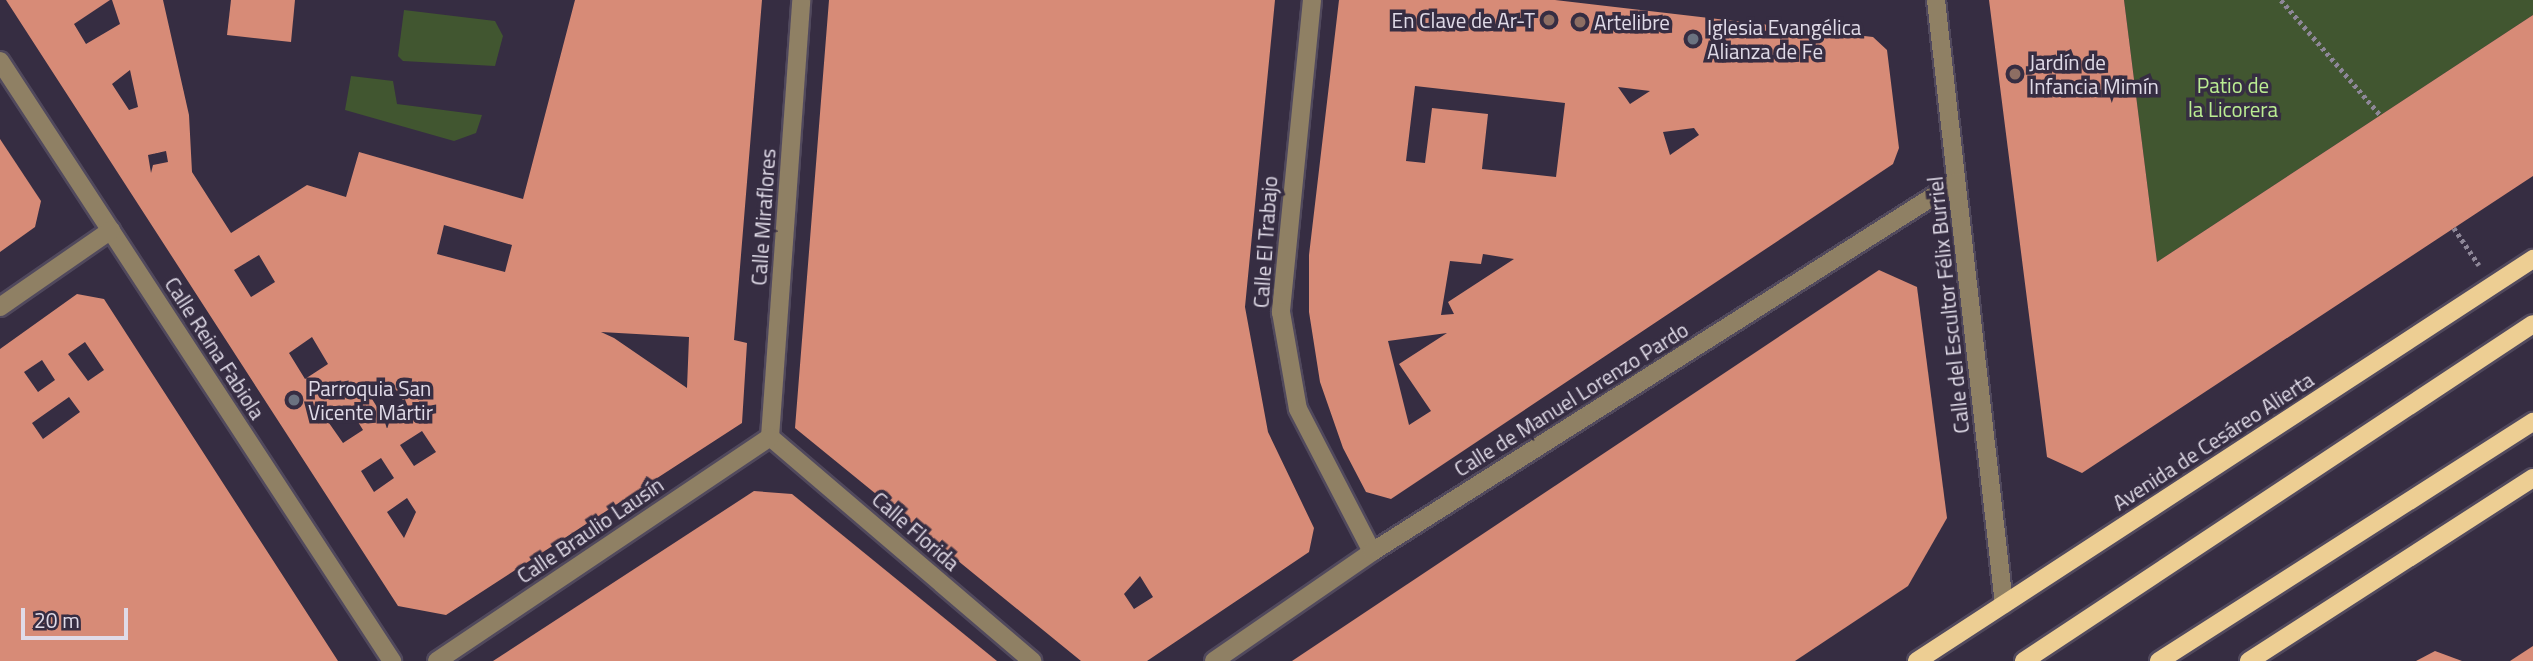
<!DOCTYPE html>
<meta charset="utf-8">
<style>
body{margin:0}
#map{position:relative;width:2533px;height:661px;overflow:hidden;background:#362d42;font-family:"Titillium Web",sans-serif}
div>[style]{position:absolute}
.green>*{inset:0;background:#415630}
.building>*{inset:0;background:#d78b77}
.path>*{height:4.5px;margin-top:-2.25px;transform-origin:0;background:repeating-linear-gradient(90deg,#8e8798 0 3.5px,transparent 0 7px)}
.roads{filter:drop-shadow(2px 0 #51495d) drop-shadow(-2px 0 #51495d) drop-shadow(0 2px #51495d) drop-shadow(0 -2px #51495d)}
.minor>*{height:18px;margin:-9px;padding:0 9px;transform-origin:9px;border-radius:9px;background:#8f8064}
.major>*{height:18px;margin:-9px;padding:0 9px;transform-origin:9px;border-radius:9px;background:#edce93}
.dots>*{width:19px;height:19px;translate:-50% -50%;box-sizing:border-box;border:4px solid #362d42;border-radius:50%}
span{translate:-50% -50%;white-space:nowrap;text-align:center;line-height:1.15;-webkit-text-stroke:7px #362d42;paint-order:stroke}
.poi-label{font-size:21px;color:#e0dbe8}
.right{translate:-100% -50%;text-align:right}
.left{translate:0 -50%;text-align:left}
.park-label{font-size:21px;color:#bbed93}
.street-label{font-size:21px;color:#e0dbe8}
.scale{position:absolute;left:21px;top:608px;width:107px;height:32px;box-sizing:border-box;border:4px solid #e0dbe8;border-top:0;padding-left:9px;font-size:21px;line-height:24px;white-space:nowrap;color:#e0dbe8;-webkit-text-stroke:5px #362d42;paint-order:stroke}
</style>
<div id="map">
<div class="green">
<i style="clip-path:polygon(2124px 0,2533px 0,2533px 15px,2157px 262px)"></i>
<i style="clip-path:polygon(404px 10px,495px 21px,503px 36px,495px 66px,403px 61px,398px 56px)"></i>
<i style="clip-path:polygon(351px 76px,393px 81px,397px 104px,482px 115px,476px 133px,454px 141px,345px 110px)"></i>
</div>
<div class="building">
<i style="clip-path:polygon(evenodd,6px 0,110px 0,74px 24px,86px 44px,120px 24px,112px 0,163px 0,189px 115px,192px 172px,231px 233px,307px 185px,346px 197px,359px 152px,523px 199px,575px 0,762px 0,734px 340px,747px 343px,742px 423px,446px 615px,398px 606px,6px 0,130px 70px,138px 107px,129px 110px,112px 84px,130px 70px,6px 0,166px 151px,168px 162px,153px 165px,151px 173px,148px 155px,166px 151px,6px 0,444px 225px,512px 245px,505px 272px,437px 254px,444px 225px,6px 0,259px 255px,275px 282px,251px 297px,234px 270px,259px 255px,6px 0,601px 332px,689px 337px,687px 388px,614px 338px,601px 332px,6px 0,312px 337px,328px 364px,305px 379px,289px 353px,312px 337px,6px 0,393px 386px,407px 406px,385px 420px,372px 399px,393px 386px,6px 0,350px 409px,363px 430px,343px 443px,329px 423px,350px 409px,6px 0,422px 431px,436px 452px,414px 466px,400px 445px,422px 431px,6px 0,381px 458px,394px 478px,374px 492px,361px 471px,381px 458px,6px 0,407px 498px,416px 512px,404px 538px,387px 512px,407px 498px)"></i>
<i style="clip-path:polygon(231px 0,295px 0,291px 42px,227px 35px)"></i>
<i style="clip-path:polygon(evenodd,829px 0,1275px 0,1245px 307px,1268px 432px,1314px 528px,1309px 552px,1147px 661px,1081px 661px,795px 428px,829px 0,1140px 576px,1153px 597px,1134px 609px,1124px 594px,1140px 576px)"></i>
<i style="clip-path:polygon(evenodd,1339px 0,1555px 0,1873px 37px,1887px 50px,1899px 148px,1893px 164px,1391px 499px,1366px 492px,1343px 448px,1320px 382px,1309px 312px,1309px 255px,1339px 0,1415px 86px,1565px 103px,1556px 177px,1482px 169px,1488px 114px,1432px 108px,1425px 163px,1406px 161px,1415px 86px,1339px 0,1618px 87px,1650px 91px,1630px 104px,1618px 87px,1339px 0,1694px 128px,1699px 135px,1670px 155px,1663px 132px,1694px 128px,1339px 0,1483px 254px,1514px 259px,1448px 302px,1454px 314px,1441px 315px,1450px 261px,1481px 264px,1483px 254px,1339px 0,1447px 333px,1399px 364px,1431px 411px,1409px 425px,1388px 341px,1447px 333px)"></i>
<i style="clip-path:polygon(1989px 0,2124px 0,2157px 262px,2533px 15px,2533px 176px,2082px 473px,2047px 457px)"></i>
<i style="clip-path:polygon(0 139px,41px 201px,35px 227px,0 252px)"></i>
<i style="clip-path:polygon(1879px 270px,1917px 287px,1947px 518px,1908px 586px,1795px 661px,1292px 661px)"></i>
<i style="clip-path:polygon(evenodd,77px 294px,104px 299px,338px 661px,0 661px,0 349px,77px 294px,85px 342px,104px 370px,88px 381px,68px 354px,85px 342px,77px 294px,42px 360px,55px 380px,38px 392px,24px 372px,42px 360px,77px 294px,69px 397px,80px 412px,43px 439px,32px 423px,69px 397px)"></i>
<i style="clip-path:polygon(754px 491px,792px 494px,997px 661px,493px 661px)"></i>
<i style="clip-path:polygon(2533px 646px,2533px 661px,2510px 661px)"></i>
<i style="clip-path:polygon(2435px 651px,2462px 661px,2416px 661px)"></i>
</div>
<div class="path">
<i style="left:2281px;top:0;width:153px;rotate:49.2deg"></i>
<i style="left:2454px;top:228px;width:45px;rotate:56deg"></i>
</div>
<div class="roads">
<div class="minor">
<i style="left:1312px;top:0;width:314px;rotate:95.7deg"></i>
<i style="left:1281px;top:312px;width:98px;rotate:80.1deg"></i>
<i style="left:1298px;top:409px;width:161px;rotate:62.6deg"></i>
<i style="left:1936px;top:0;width:608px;rotate:83.58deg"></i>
<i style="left:0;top:61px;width:717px;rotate:56.84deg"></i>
<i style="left:0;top:307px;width:135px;rotate:-34.7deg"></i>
<i style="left:770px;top:437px;width:438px;rotate:-85.9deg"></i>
<i style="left:770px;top:437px;width:345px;rotate:40.5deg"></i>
<i style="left:437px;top:661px;width:401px;rotate:-33.9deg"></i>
<i style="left:1214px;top:661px;width:192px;rotate:-34.6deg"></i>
<i style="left:1372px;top:552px;width:691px;rotate:-32.36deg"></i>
</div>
<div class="major">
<i style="left:1917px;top:661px;width:736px;rotate:-33.13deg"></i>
<i style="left:2024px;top:661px;width:610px;rotate:-33.51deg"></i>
<i style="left:2159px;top:661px;width:444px;rotate:-32.6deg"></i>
<i style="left:2249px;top:661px;width:338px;rotate:-32.8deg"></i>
</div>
</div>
<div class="dots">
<i style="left:1549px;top:20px;background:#8d6e63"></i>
<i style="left:1580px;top:22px;background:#8d6e63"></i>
<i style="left:1693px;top:39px;background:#6b7280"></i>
<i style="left:2015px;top:74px;background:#8d6e63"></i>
<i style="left:294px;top:400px;background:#6b7280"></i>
</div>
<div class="poi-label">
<span class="right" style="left:1535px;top:20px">En Clave de Ar-T</span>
<span class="left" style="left:1594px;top:22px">Artelibre</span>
<span class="left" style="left:1707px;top:39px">Iglesia Evangélica<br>Alianza de Fe</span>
<span class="left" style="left:2029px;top:74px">Jardín de<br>Infancia Mimín</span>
<span class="left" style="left:308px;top:400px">Parroquia San<br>Vicente Mártir</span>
</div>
<div class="park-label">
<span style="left:2233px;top:97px">Patio de<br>la Licorera</span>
</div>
<div class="street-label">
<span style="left:763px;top:217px;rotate:-86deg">Calle Miraflores</span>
<span style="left:1265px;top:242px;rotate:-86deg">Calle El Trabajo</span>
<span style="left:1948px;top:305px;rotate:-96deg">Calle del Escultor Félix Burriel</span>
<span style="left:215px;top:348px;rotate:57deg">Calle Reina Fabiola</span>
<span style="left:1571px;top:399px;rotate:-32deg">Calle de Manuel Lorenzo Pardo</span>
<span style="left:2213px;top:441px;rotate:-33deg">Avenida de Cesáreo Alierta</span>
<span style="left:590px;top:530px;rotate:-34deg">Calle Braulio Lausín</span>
<span style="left:916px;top:531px;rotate:41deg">Calle Florida</span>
</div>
<div class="scale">20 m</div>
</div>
